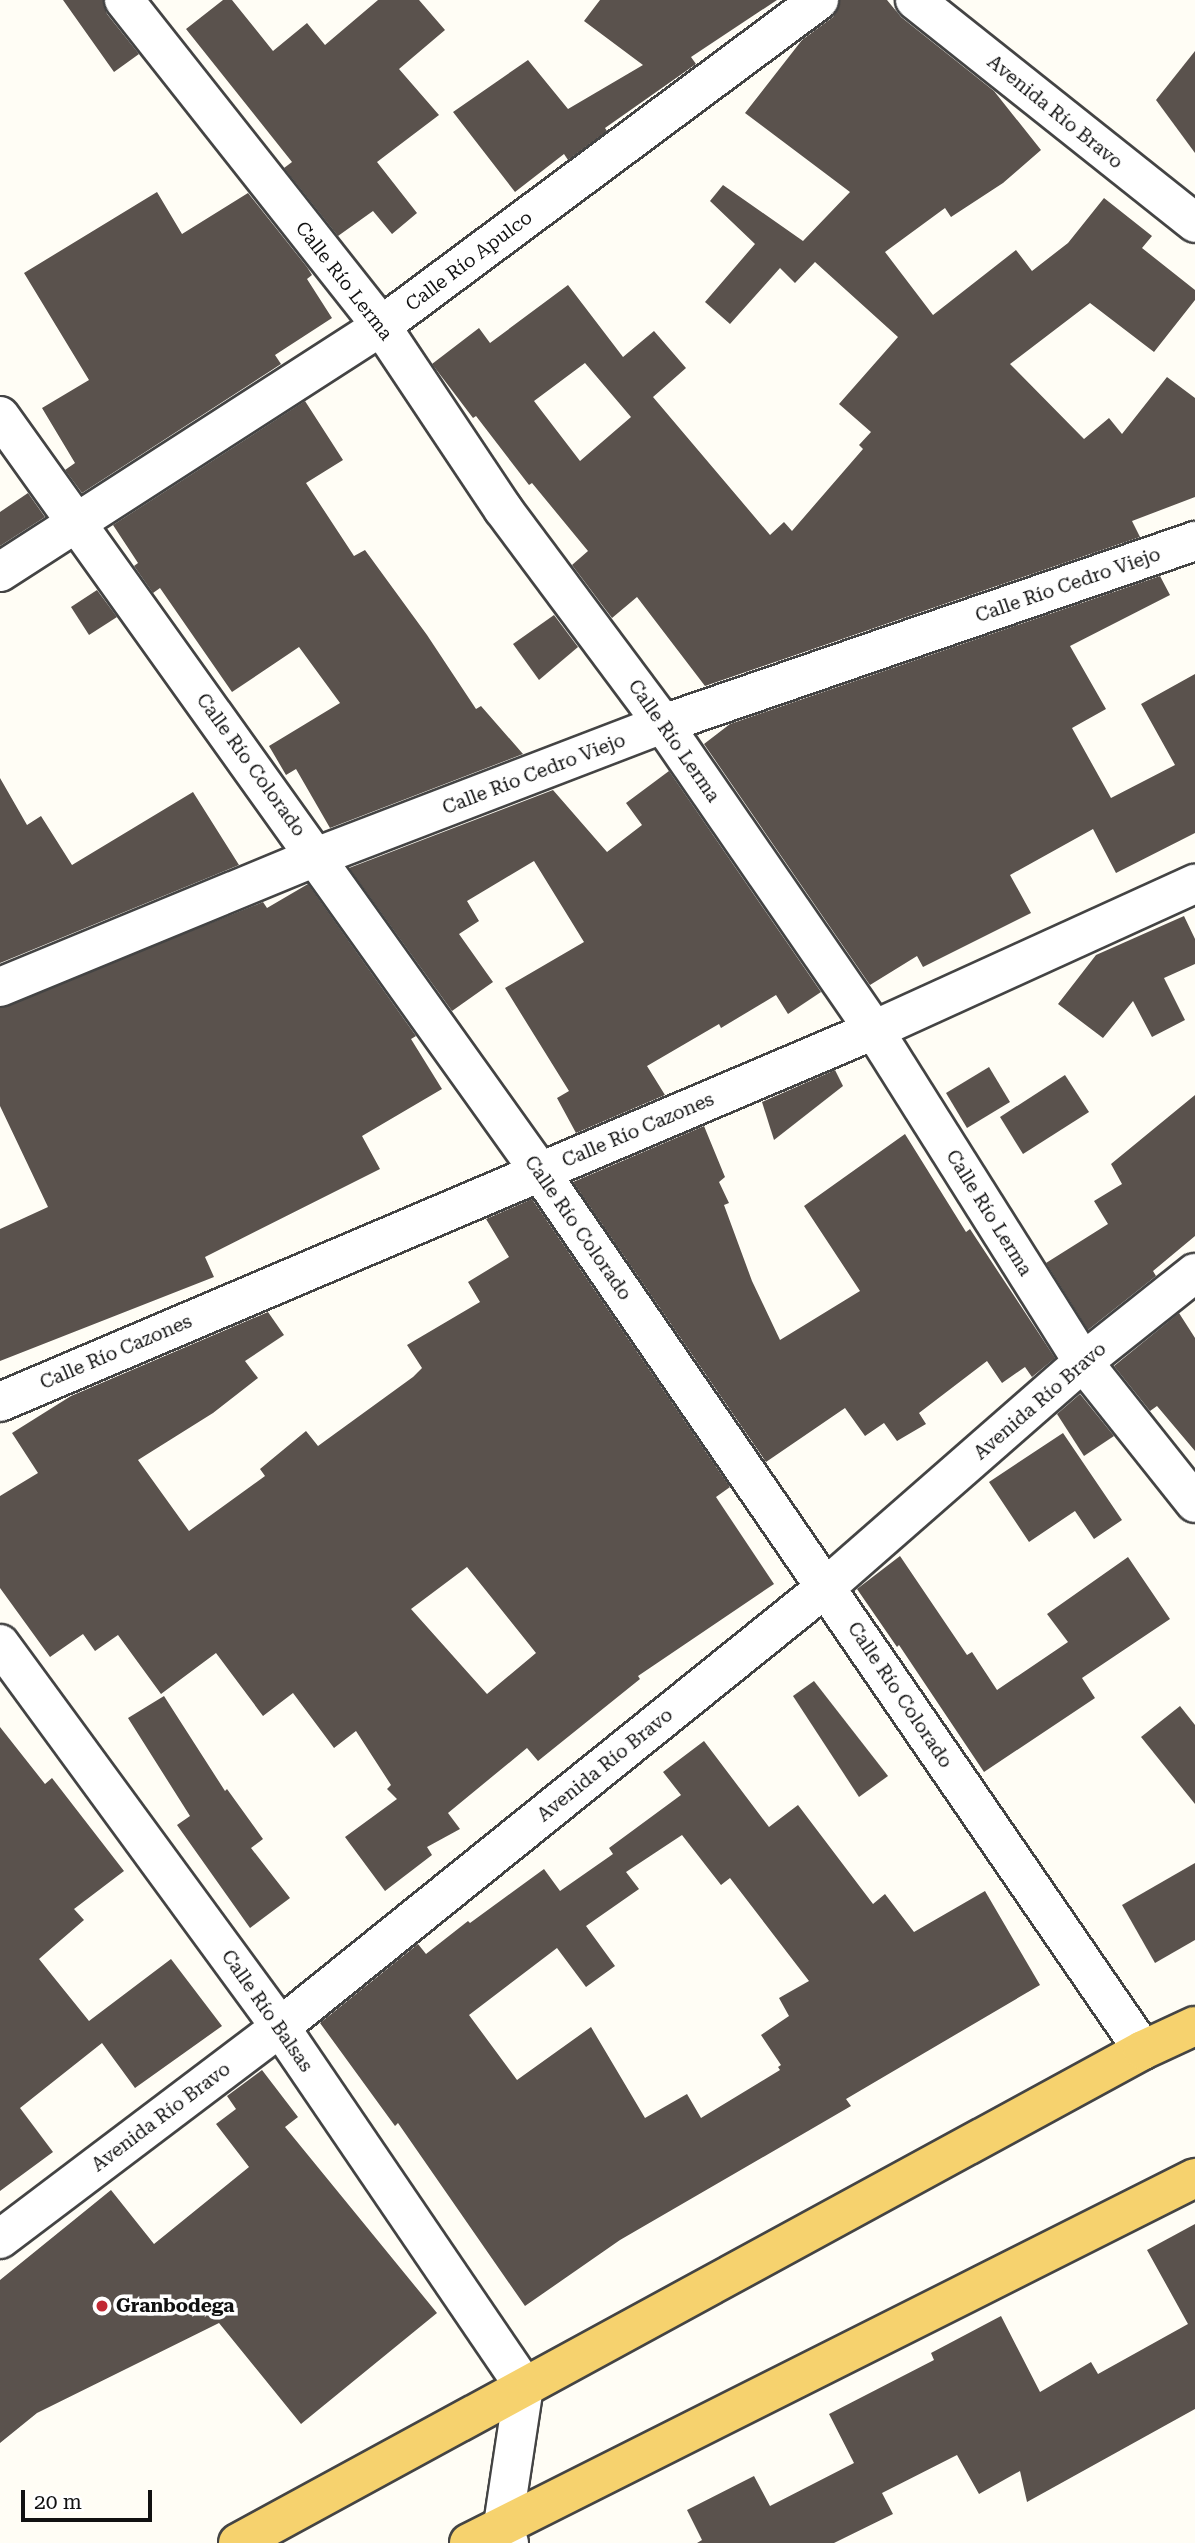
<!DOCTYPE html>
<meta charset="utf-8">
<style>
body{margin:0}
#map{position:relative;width:1195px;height:2543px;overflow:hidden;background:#fffdf5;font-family:"Roboto Serif",serif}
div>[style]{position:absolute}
.building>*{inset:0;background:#5a524d}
.roads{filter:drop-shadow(2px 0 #444) drop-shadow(-2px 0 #444) drop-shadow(0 2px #444) drop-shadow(0 -2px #444)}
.minor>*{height:38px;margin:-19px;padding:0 19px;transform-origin:19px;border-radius:19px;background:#fff}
.tertiary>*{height:38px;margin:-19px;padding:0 19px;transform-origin:19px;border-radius:19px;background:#fff}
.primary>*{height:38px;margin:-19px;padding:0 19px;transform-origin:19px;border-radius:19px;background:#f6d26e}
.dots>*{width:19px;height:19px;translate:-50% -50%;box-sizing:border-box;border:4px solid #fff;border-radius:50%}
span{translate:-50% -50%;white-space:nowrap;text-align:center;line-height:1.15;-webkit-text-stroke:7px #fff;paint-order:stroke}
.street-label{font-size:19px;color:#111}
.poi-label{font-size:19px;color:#111;font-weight:700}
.left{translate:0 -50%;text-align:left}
.scale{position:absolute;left:21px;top:2490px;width:131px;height:32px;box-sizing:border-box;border:4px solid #111;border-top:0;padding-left:9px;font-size:21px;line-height:24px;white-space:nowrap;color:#111;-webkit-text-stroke:5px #fff;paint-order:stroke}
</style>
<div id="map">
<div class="building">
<i style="clip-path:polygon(63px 0,103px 0,107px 14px,139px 54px,114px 72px)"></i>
<i style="clip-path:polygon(223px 0,232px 0,273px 51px,307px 23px,325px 45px,378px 0,419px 0,445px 30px,399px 69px,439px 115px,377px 162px,417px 213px,392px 234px,373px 211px,338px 236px,284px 168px,292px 162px,186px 29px)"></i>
<i style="clip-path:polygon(600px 0,777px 0,691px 57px,696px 64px,605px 128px,607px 131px,568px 160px,564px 154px,515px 192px,453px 112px,528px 60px,568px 109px,643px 65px,584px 21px)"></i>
<i style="clip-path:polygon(evenodd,840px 0,887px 0,901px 17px,994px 91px,1041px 150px,1003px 183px,951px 217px,945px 208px,885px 252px,933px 315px,1016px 250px,1032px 271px,1068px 243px,1104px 198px,1152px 236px,1142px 248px,1195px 290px,1195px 300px,1154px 352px,1090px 303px,1010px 364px,1084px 439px,1109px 418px,1122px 434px,1167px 377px,1195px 398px,1195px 497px,1132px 521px,1140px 537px,705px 686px,637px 597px,612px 618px,572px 565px,588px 551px,532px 483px,529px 485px,476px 416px,473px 418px,432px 364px,479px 328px,490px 343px,568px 285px,623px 357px,654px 331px,686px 368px,653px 397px,770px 535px,784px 522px,792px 531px,863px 449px,859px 445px,871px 432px,839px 404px,898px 337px,815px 262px,795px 283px,780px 268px,730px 324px,705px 302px,755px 244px,710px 201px,723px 185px,803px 241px,850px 192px,745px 113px,802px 40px,833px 17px,840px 0,585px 363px,631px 417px,580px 461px,534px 401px,585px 363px)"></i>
<i style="clip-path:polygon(1195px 51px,1195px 153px,1156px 100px)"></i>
<i style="clip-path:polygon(157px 192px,182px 234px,248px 193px,307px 267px,312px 275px,307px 279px,332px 318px,275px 355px,281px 364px,82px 493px,65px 470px,75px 463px,42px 408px,89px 380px,24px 273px)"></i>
<i style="clip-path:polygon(305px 401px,343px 460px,306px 483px,354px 556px,365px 550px,427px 635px,476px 709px,481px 706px,523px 754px,330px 828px,296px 769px,286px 775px,269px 746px,340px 703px,299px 647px,232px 692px,160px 588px,153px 593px,134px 566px,138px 563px,113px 525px)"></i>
<i style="clip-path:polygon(28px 493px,45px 517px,0 546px,0 512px)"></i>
<i style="clip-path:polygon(1160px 576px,1170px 595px,1070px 646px,1106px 709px,1072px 728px,1111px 798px,1175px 765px,1141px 704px,1195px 674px,1195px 833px,1116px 873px,1093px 829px,1010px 875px,1031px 913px,923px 967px,917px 956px,870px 985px,704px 744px,730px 724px)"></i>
<i style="clip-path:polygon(97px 590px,117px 617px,89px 635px,71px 607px)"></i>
<i style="clip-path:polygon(554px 615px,578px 647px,539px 680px,513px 644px)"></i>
<i style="clip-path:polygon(669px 771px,821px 992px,788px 1014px,776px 995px,721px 1028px,719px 1024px,647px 1066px,665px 1095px,576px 1133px,557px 1098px,569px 1091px,505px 988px,584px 942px,534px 861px,467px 901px,479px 921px,459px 934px,493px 982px,452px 1011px,349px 868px,553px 790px,607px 852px,642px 825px,626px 803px)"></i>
<i style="clip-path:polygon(0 778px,27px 825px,41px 816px,72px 865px,193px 792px,239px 865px,0 963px)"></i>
<i style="clip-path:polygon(308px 884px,416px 1036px,411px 1039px,442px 1089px,362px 1136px,380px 1169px,205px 1257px,214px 1277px,0 1361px,0 1229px,48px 1207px,0 1106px,0 1008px,263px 902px,267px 908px)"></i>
<i style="clip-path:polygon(1184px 916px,1195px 939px,1195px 964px,1164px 978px,1185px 1020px,1152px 1037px,1133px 1001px,1103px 1038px,1058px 1004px,1096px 955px)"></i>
<i style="clip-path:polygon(989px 1067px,1010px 1102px,967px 1128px,946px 1093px)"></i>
<i style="clip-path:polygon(835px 1070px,843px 1086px,774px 1140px,762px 1102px)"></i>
<i style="clip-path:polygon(1065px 1075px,1089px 1112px,1023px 1154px,1000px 1117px)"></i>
<i style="clip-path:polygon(1195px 1095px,1195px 1236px,1153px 1271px,1156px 1276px,1088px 1330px,1046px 1263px,1108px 1224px,1094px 1201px,1122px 1184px,1111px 1164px)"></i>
<i style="clip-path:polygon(704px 1126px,725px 1177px,719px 1182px,729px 1203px,724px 1205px,752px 1281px,780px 1340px,860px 1291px,804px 1206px,905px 1134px,966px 1232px,970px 1229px,1055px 1358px,1032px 1377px,1025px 1367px,1002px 1383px,987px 1361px,919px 1413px,926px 1424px,897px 1441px,884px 1423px,865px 1436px,845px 1408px,766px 1462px,573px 1182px)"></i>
<i style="clip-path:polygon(evenodd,532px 1199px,730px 1487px,716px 1497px,774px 1584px,638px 1676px,640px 1679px,538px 1761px,527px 1748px,448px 1813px,460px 1829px,427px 1847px,432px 1855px,385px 1891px,345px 1837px,397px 1799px,387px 1789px,391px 1785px,356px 1731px,334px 1748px,293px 1693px,263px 1716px,216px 1653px,161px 1694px,118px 1635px,95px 1651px,83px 1634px,50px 1657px,0 1588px,0 1496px,38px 1473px,12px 1433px,71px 1396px,268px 1312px,284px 1335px,245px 1361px,258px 1378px,213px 1413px,138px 1460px,189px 1531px,265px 1476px,260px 1469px,306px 1431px,318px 1446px,413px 1377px,422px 1368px,407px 1345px,480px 1302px,468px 1282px,509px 1257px,486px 1219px,532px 1199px,467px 1567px,536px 1653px,487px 1694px,411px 1609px,467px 1567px)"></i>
<i style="clip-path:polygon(1179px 1313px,1195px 1338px,1195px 1451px,1157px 1406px,1150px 1411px,1114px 1366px)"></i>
<i style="clip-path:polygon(1080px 1394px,1114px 1436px,1084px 1456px,1057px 1414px)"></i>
<i style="clip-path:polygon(1063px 1433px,1122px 1520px,1094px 1539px,1075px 1511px,1029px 1542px,989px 1482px)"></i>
<i style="clip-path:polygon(900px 1556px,967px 1655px,972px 1652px,997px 1690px,1068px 1642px,1047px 1614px,1128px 1557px,1170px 1619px,1082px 1678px,1095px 1698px,984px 1772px,899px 1645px,897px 1647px,857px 1589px)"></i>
<i style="clip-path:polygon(814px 1681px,888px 1776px,859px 1797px,793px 1696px)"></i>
<i style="clip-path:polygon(164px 1696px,225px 1791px,227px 1789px,263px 1839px,251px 1848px,290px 1898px,250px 1928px,177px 1825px,190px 1816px,128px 1718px)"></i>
<i style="clip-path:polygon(1180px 1706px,1195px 1725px,1195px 1804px,1141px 1737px)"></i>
<i style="clip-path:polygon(0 1727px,45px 1784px,52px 1778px,124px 1871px,74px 1909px,84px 1920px,39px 1959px,89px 2021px,171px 1959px,222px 2026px,135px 2088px,102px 2043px,20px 2108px,53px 2152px,0 2191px)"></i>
<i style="clip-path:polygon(evenodd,704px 1741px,769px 1827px,798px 1805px,873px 1904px,885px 1894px,914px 1932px,985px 1891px,1040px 1985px,846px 2099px,851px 2106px,620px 2240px,525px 2306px,398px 2123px,395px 2126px,320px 2023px,418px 1944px,426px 1954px,468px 1921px,470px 1923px,544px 1869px,560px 1891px,613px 1854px,609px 1848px,681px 1795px,663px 1772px,704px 1741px,682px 1835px,721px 1885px,730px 1878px,809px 1981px,779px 1998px,789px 2016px,761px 2035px,781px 2065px,778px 2067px,780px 2070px,701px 2118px,687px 2094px,645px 2118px,591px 2027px,517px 2080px,469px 2015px,557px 1948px,586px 1987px,615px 1966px,586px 1926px,639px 1889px,626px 1872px,682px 1835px)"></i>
<i style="clip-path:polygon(1195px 1863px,1195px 1940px,1155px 1963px,1122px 1905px)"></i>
<i style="clip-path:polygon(262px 2070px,298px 2117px,285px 2127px,437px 2313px,301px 2424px,219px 2323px,37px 2413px,0 2443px,0 2280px,111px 2190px,154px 2244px,249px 2167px,216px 2124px,236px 2109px,227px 2096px)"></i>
<i style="clip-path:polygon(1195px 2224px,1195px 2409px,1027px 2502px,1020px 2471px,979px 2494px,957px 2455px,882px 2493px,893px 2514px,834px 2543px,697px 2543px,702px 2540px,687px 2510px,754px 2476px,770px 2506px,854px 2463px,829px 2414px,934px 2360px,931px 2353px,1001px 2316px,1040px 2392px,1091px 2362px,1098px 2374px,1188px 2324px,1147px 2250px)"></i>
</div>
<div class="roads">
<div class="minor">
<i style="left:124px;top:0;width:415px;rotate:51.7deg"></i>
<i style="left:381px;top:326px;width:220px;rotate:56.3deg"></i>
<i style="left:503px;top:509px;width:268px;rotate:53.3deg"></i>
<i style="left:663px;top:724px;width:372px;rotate:55.4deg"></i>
<i style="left:874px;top:1030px;width:392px;rotate:57.8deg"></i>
<i style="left:1083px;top:1362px;width:180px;rotate:51.5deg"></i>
<i style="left:915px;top:0;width:358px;rotate:38.5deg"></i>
<i style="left:0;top:416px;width:929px;rotate:54.46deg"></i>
<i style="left:540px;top:1172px;width:1065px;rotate:55.52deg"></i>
<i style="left:0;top:572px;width:454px;rotate:-32.8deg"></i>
<i style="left:381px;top:326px;width:546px;rotate:-36.66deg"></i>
<i style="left:0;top:987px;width:342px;rotate:-22.4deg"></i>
<i style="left:316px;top:857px;width:372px;rotate:-21deg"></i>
<i style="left:663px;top:724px;width:563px;rotate:-18.98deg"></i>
<i style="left:0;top:1402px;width:950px;rotate:-23.06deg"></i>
<i style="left:874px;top:1030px;width:353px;rotate:-24.5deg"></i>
<i style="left:0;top:1644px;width:474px;rotate:53.8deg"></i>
<i style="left:280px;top:2027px;width:434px;rotate:55.8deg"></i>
<i style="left:0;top:2239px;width:351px;rotate:-37.1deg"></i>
<i style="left:280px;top:2027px;width:701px;rotate:-38.86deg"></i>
<i style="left:826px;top:1587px;width:342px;rotate:-41.2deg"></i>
<i style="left:1083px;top:1362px;width:143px;rotate:-38.5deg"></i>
</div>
<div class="tertiary">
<i style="left:509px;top:2543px;width:19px;rotate:-108deg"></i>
<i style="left:503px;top:2525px;width:141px;rotate:-81.4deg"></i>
</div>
<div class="primary">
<i style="left:238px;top:2543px;width:1031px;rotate:-28.58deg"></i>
<i style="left:1143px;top:2050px;width:57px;rotate:-24.8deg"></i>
<i style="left:469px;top:2543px;width:813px;rotate:-26.69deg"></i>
</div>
</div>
<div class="dots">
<i style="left:102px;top:2306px;background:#c12933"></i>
</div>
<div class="street-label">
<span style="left:1055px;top:112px;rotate:39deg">Avenida Río Bravo</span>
<span style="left:469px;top:261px;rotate:-37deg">Calle Río Apulco</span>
<span style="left:344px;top:281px;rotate:52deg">Calle Río Lerma</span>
<span style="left:1068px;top:585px;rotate:-19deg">Calle Río Cedro Viejo</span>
<span style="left:674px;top:741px;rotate:55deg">Calle Río Lerma</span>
<span style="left:251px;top:765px;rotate:54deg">Calle Río Colorado</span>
<span style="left:534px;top:774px;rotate:-21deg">Calle Río Cedro Viejo</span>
<span style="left:638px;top:1130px;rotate:-23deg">Calle Río Cazones</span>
<span style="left:989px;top:1213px;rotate:58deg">Calle Río Lerma</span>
<span style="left:578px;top:1228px;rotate:55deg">Calle Río Colorado</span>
<span style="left:116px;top:1352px;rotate:-23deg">Calle Río Cazones</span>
<span style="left:1040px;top:1401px;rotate:-41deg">Avenida Río Bravo</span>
<span style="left:900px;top:1695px;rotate:56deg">Calle Río Colorado</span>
<span style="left:605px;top:1765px;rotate:-39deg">Avenida Río Bravo</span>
<span style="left:267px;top:2011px;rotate:55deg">Calle Río Balsas</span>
<span style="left:161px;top:2117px;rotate:-37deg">Avenida Río Bravo</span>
</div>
<div class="poi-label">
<span class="left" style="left:116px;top:2306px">Granbodega</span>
</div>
<div class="scale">20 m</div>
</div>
